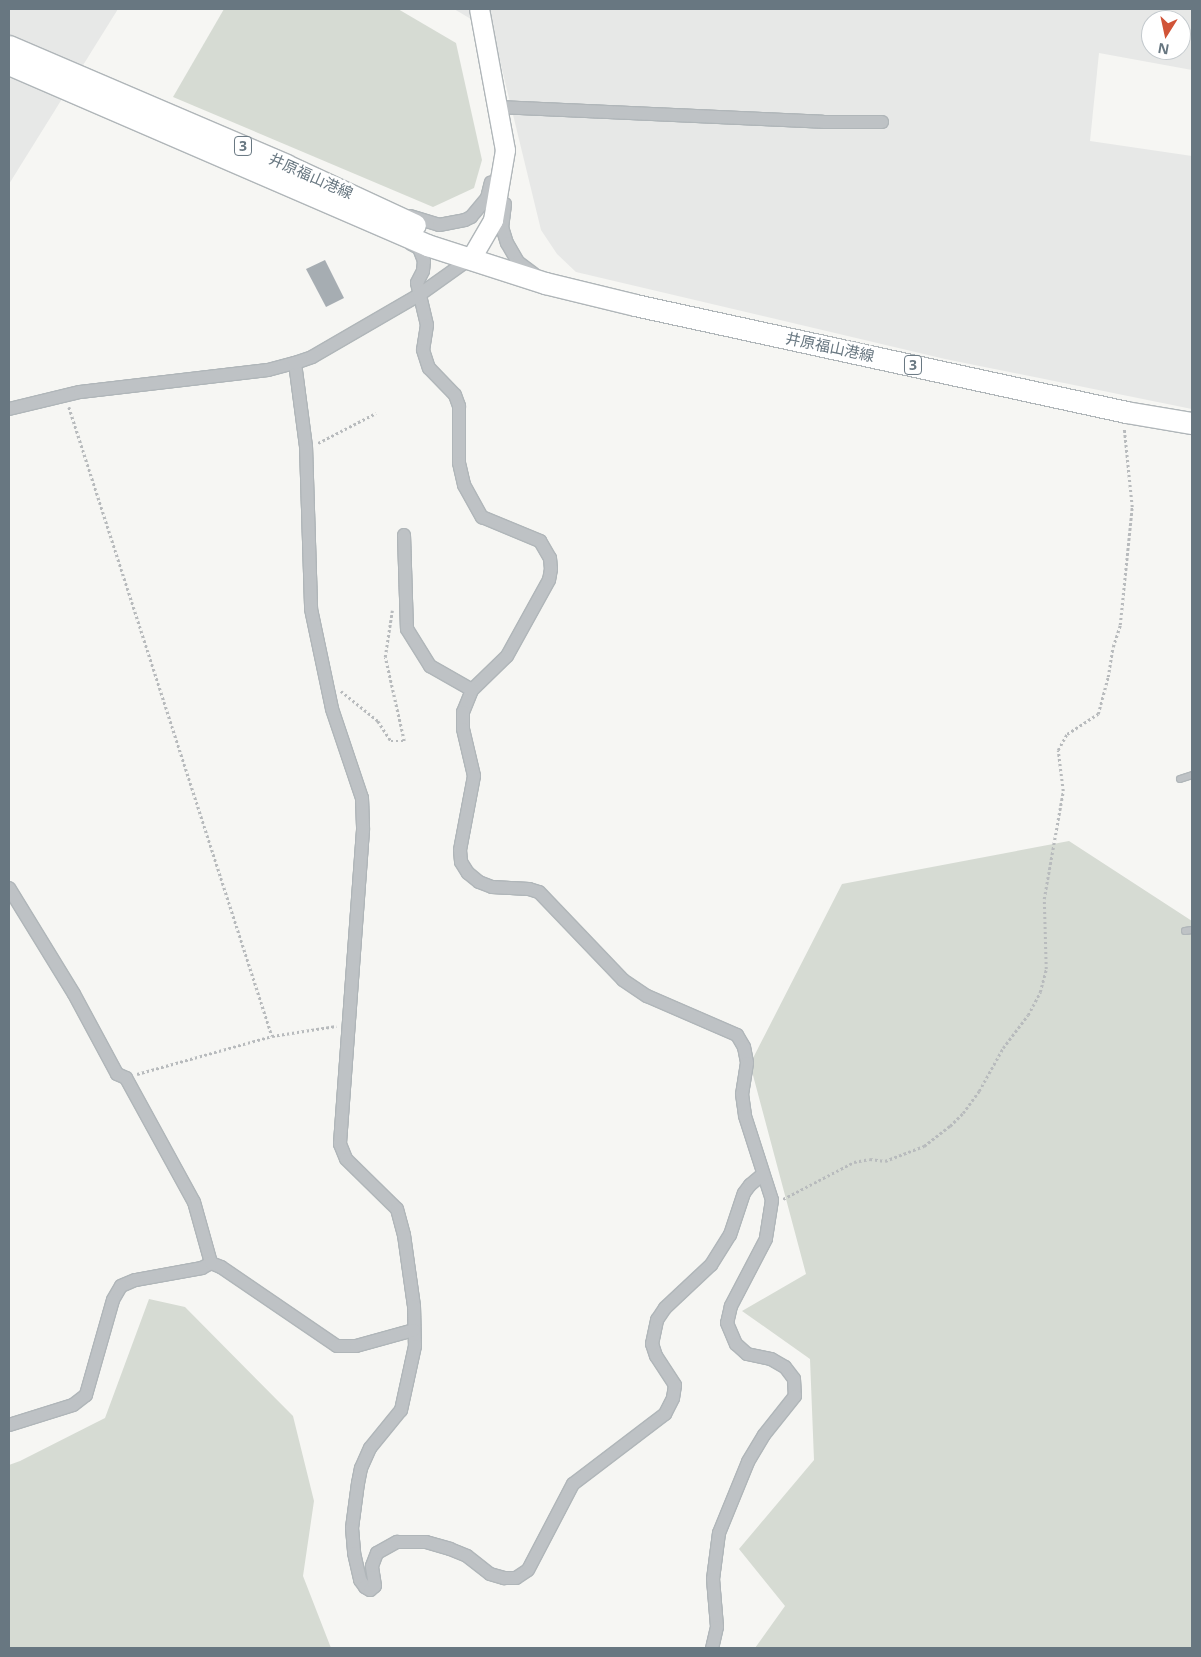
<!DOCTYPE html>
<meta charset="utf-8">
<style>
body{margin:0}
#map{position:relative;width:1201px;height:1657px;overflow:hidden;background:#f6f6f3;font-family:"Noto Sans","Noto Sans JP",sans-serif}
div>[style]{position:absolute}
.built>*{inset:0;background:#e7e8e7}
.green>*{inset:0;background:#d6dbd3}
.building>*{inset:0;background:#a6adb2}
.path>*{height:2.5px;margin-top:-1.25px;transform-origin:0;background:repeating-linear-gradient(90deg,#b8bbbd 0 2.5px,transparent 0 5px)}
.roads{filter:drop-shadow(1px 0 #b0b6b9) drop-shadow(-1px 0 #b0b6b9) drop-shadow(0 1px #b0b6b9) drop-shadow(0 -1px #b0b6b9)}
.lane>*{height:6px;margin:-3px;padding:0 3px;transform-origin:3px;border-radius:3px;background:#bec2c5}
.street>*{height:12px;margin:-6px;padding:0 6px;transform-origin:6px;border-radius:6px;background:#bec2c5}
.secondary>*{height:19px;margin:-9.5px;padding:0 9.5px;transform-origin:9.5px;border-radius:9.5px;background:#fff}
.primary>*{height:21px;margin:-10.5px;padding:0 10.5px;transform-origin:10.5px;border-radius:10.5px;background:#fff}
span{translate:-50% -50%;white-space:nowrap;text-align:center;line-height:1.15;-webkit-text-stroke:5px #fff;paint-order:stroke}
.shield-label span{padding:1px 4px;background:#fff;border:1px solid;border-radius:4px;-webkit-text-stroke-width:0}
.shield-label{font-size:14px;color:#687781;font-weight:700}
.street-label{font-size:15px;color:#687781}
.frame{position:absolute;inset:0;border:10px solid #687781;pointer-events:none}
.north{position:absolute;left:1141px;top:10px;width:50px;height:50px;box-sizing:border-box;background:#fff;border:1px solid #c3c9cd;border-radius:50%;rotate:190deg;font-size:14px;font-weight:700;line-height:20px;text-align:center;color:#687781}
.north::after{content:'';display:block;margin:auto;width:18px;height:22px;background:#d15438;clip-path:polygon(50% 0,100% 100%,50% 72%,0 100%)}
</style>
<div id="map">
<div class="built">
<i style="clip-path:polygon(9px 9px,118px 9px,9px 184px)"></i>
<i style="clip-path:polygon(evenodd,454px 9px,1192px 9px,1192px 70px,1099px 53px,1090px 141px,1192px 156px,1192px 409px,945px 359px,576px 272px,557px 254px,541px 230px,493px 32px,454px 9px,1151px 20px,1181px 20px,1181px 50px,1151px 50px,1151px 20px)"></i>
</div>
<div class="green">
<i style="clip-path:polygon(224px 9px,398px 9px,456px 43px,482px 160px,474px 188px,433px 207px,173px 97px)"></i>
<i style="clip-path:polygon(1069px 841px,1192px 921px,1192px 1648px,755px 1648px,785px 1606px,739px 1549px,814px 1460px,810px 1359px,742px 1311px,806px 1274px,750px 1064px,842px 884px)"></i>
<i style="clip-path:polygon(149px 1299px,185px 1307px,293px 1416px,314px 1501px,303px 1576px,331px 1648px,9px 1648px,9px 1465px,20px 1461px,105px 1418px)"></i>
</div>
<div class="building">
<i style="clip-path:polygon(325px 260px,344px 298px,326px 307px,306px 269px)"></i>
</div>
<div class="path">
<i style="left:69px;top:407px;width:661px;rotate:72.11deg"></i>
<i style="left:318px;top:443px;width:65px;rotate:-27.3deg"></i>
<i style="left:341px;top:691px;width:48px;rotate:39deg"></i>
<i style="left:378px;top:721px;width:24px;rotate:57deg"></i>
<i style="left:391px;top:741px;width:13px"></i>
<i style="left:404px;top:741px;width:86px;rotate:-102.7deg"></i>
<i style="left:385px;top:657px;width:47px;rotate:-81.3deg"></i>
<i style="left:137px;top:1074px;width:140px;rotate:-15.7deg"></i>
<i style="left:272px;top:1036px;width:65px;rotate:-8.9deg"></i>
<i style="left:783px;top:1199px;width:80px;rotate:-27.5deg"></i>
<i style="left:854px;top:1162px;width:16px;rotate:-11deg"></i>
<i style="left:870px;top:1159px;width:15px;rotate:8deg"></i>
<i style="left:885px;top:1161px;width:42px;rotate:-21deg"></i>
<i style="left:924px;top:1146px;width:33px;rotate:-38deg"></i>
<i style="left:950px;top:1126px;width:18px;rotate:-45deg"></i>
<i style="left:963px;top:1113px;width:27px;rotate:-54deg"></i>
<i style="left:979px;top:1091px;width:49px;rotate:-60.8deg"></i>
<i style="left:1003px;top:1048px;width:41px;rotate:-52.9deg"></i>
<i style="left:1028px;top:1015px;width:26px;rotate:-62deg"></i>
<i style="left:1040px;top:992px;width:24px;rotate:-75deg"></i>
<i style="left:1046px;top:969px;width:70px;rotate:-91.6deg"></i>
<i style="left:1044px;top:899px;width:110px;rotate:-80deg"></i>
<i style="left:1063px;top:791px;width:41px;rotate:-97deg"></i>
<i style="left:1058px;top:750px;width:18px;rotate:-61deg"></i>
<i style="left:1067px;top:734px;width:37px;rotate:-33deg"></i>
<i style="left:1098px;top:714px;width:38px;rotate:-75deg"></i>
<i style="left:1108px;top:677px;width:30px;rotate:-81deg"></i>
<i style="left:1113px;top:647px;width:23px;rotate:-72deg"></i>
<i style="left:1120px;top:625px;width:119px;rotate:-84.2deg"></i>
<i style="left:1132px;top:507px;width:79px;rotate:-95.8deg"></i>
</div>
<div class="roads">
<div class="lane">
<i style="left:1180px;top:779px;width:13px;rotate:-18deg"></i>
<i style="left:1185px;top:931px;width:7px;rotate:-8deg"></i>
</div>
<div class="street">
<i style="left:498px;top:107px;width:325px;rotate:2.6deg"></i>
<i style="left:823px;top:122px;width:59px"></i>
<i style="left:505px;top:204px;width:23px;rotate:97deg"></i>
<i style="left:502px;top:227px;width:17px;rotate:73deg"></i>
<i style="left:507px;top:243px;width:22px;rotate:60deg"></i>
<i style="left:518px;top:262px;width:20px;rotate:37deg"></i>
<i style="left:410px;top:216px;width:30px;rotate:17deg"></i>
<i style="left:439px;top:225px;width:26px;rotate:-11deg"></i>
<i style="left:465px;top:220px;width:7px;rotate:-27deg"></i>
<i style="left:471px;top:217px;width:25px;rotate:-50deg"></i>
<i style="left:487px;top:198px;width:16px;rotate:-76deg"></i>
<i style="left:411px;top:244px;width:9px;rotate:27deg"></i>
<i style="left:419px;top:248px;width:14px;rotate:69deg"></i>
<i style="left:424px;top:261px;width:10px;rotate:96deg"></i>
<i style="left:423px;top:271px;width:13px;rotate:117deg"></i>
<i style="left:417px;top:283px;width:43px;rotate:76.6deg"></i>
<i style="left:427px;top:325px;width:25px;rotate:99deg"></i>
<i style="left:423px;top:350px;width:19px;rotate:72deg"></i>
<i style="left:429px;top:368px;width:37px;rotate:46deg"></i>
<i style="left:455px;top:395px;width:12px;rotate:70deg"></i>
<i style="left:459px;top:406px;width:57px;rotate:90deg"></i>
<i style="left:459px;top:463px;width:23px;rotate:77deg"></i>
<i style="left:464px;top:485px;width:37px;rotate:61deg"></i>
<i style="left:482px;top:517px;width:63px;rotate:22.5deg"></i>
<i style="left:540px;top:541px;width:20px;rotate:60deg"></i>
<i style="left:550px;top:558px;width:11px;rotate:85deg"></i>
<i style="left:551px;top:569px;width:11px;rotate:100deg"></i>
<i style="left:549px;top:580px;width:87px;rotate:118.9deg"></i>
<i style="left:507px;top:656px;width:49px;rotate:135.8deg"></i>
<i style="left:472px;top:690px;width:24px;rotate:112deg"></i>
<i style="left:463px;top:712px;width:17px;rotate:90deg"></i>
<i style="left:463px;top:729px;width:48px;rotate:76.8deg"></i>
<i style="left:474px;top:776px;width:75px;rotate:100.7deg"></i>
<i style="left:460px;top:850px;width:12px;rotate:85deg"></i>
<i style="left:461px;top:862px;width:13px;rotate:58deg"></i>
<i style="left:468px;top:873px;width:14px;rotate:39deg"></i>
<i style="left:479px;top:882px;width:14px;rotate:21deg"></i>
<i style="left:492px;top:887px;width:37px;rotate:3deg"></i>
<i style="left:529px;top:889px;width:10px;rotate:17deg"></i>
<i style="left:539px;top:892px;width:122px;rotate:46.3deg"></i>
<i style="left:623px;top:980px;width:29px;rotate:34deg"></i>
<i style="left:647px;top:996px;width:98px;rotate:23.4deg"></i>
<i style="left:737px;top:1035px;width:14px;rotate:60deg"></i>
<i style="left:744px;top:1047px;width:16px;rotate:79deg"></i>
<i style="left:747px;top:1063px;width:31px;rotate:99deg"></i>
<i style="left:742px;top:1094px;width:22px;rotate:82deg"></i>
<i style="left:745px;top:1116px;width:88px;rotate:72.2deg"></i>
<i style="left:772px;top:1200px;width:39px;rotate:99deg"></i>
<i style="left:766px;top:1239px;width:76px;rotate:117.6deg"></i>
<i style="left:731px;top:1306px;width:17px;rotate:103deg"></i>
<i style="left:727px;top:1323px;width:23px;rotate:67deg"></i>
<i style="left:736px;top:1344px;width:15px;rotate:42deg"></i>
<i style="left:747px;top:1354px;width:25px;rotate:12deg"></i>
<i style="left:771px;top:1359px;width:16px;rotate:30deg"></i>
<i style="left:785px;top:1367px;width:15px;rotate:53deg"></i>
<i style="left:794px;top:1379px;width:17px;rotate:87deg"></i>
<i style="left:795px;top:1396px;width:50px;rotate:128.5deg"></i>
<i style="left:764px;top:1435px;width:31px;rotate:121deg"></i>
<i style="left:748px;top:1462px;width:77px;rotate:112.2deg"></i>
<i style="left:719px;top:1533px;width:46px;rotate:97.4deg"></i>
<i style="left:713px;top:1579px;width:48px;rotate:85.2deg"></i>
<i style="left:717px;top:1627px;width:22px;rotate:103deg"></i>
<i style="left:295px;top:363px;width:84px;rotate:82.5deg"></i>
<i style="left:306px;top:446px;width:163px;rotate:88.2deg"></i>
<i style="left:311px;top:609px;width:102px;rotate:78.1deg"></i>
<i style="left:332px;top:709px;width:94px;rotate:71.4deg"></i>
<i style="left:362px;top:798px;width:32px;rotate:88deg"></i>
<i style="left:363px;top:830px;width:315px;rotate:94.2deg"></i>
<i style="left:340px;top:1144px;width:16px;rotate:68deg"></i>
<i style="left:346px;top:1159px;width:71px;rotate:44.4deg"></i>
<i style="left:397px;top:1209px;width:27px;rotate:75deg"></i>
<i style="left:404px;top:1235px;width:72px;rotate:82deg"></i>
<i style="left:414px;top:1306px;width:40px;rotate:88.6deg"></i>
<i style="left:415px;top:1346px;width:66px;rotate:102.3deg"></i>
<i style="left:401px;top:1410px;width:49px;rotate:129.2deg"></i>
<i style="left:370px;top:1448px;width:22px;rotate:114deg"></i>
<i style="left:361px;top:1468px;width:15px;rotate:101deg"></i>
<i style="left:358px;top:1483px;width:45px;rotate:97.6deg"></i>
<i style="left:352px;top:1528px;width:25px;rotate:85deg"></i>
<i style="left:354px;top:1553px;width:28px;rotate:77deg"></i>
<i style="left:360px;top:1580px;width:9px;rotate:54deg"></i>
<i style="left:365px;top:1587px;width:6px;rotate:31deg"></i>
<i style="left:370px;top:1590px;width:6px;rotate:-39deg"></i>
<i style="left:375px;top:1586px;width:20px;rotate:-99deg"></i>
<i style="left:372px;top:1566px;width:14px;rotate:-69deg"></i>
<i style="left:377px;top:1553px;width:23px;rotate:-29deg"></i>
<i style="left:397px;top:1542px;width:29px"></i>
<i style="left:426px;top:1542px;width:25px;rotate:16deg"></i>
<i style="left:450px;top:1549px;width:18px;rotate:22deg"></i>
<i style="left:467px;top:1556px;width:29px;rotate:38deg"></i>
<i style="left:490px;top:1574px;width:15px;rotate:16deg"></i>
<i style="left:504px;top:1578px;width:12px"></i>
<i style="left:516px;top:1578px;width:14px;rotate:-34deg"></i>
<i style="left:528px;top:1570px;width:97px;rotate:-62.4deg"></i>
<i style="left:573px;top:1484px;width:116px;rotate:-37.3deg"></i>
<i style="left:665px;top:1414px;width:18px;rotate:-63deg"></i>
<i style="left:673px;top:1398px;width:13px;rotate:-81deg"></i>
<i style="left:675px;top:1385px;width:35px;rotate:-123deg"></i>
<i style="left:656px;top:1356px;width:13px;rotate:-108deg"></i>
<i style="left:652px;top:1344px;width:25px;rotate:-78deg"></i>
<i style="left:657px;top:1320px;width:14px;rotate:-56deg"></i>
<i style="left:665px;top:1308px;width:63px;rotate:-43.1deg"></i>
<i style="left:711px;top:1265px;width:36px;rotate:-58deg"></i>
<i style="left:730px;top:1235px;width:44px;rotate:-71.6deg"></i>
<i style="left:744px;top:1193px;width:10px;rotate:-53deg"></i>
<i style="left:750px;top:1185px;width:17px;rotate:-40deg"></i>
<i style="left:9px;top:409px;width:73px;rotate:-13.5deg"></i>
<i style="left:80px;top:392px;width:189px;rotate:-6.7deg"></i>
<i style="left:268px;top:370px;width:28px;rotate:-15deg"></i>
<i style="left:295px;top:363px;width:18px;rotate:-19deg"></i>
<i style="left:312px;top:357px;width:124px;rotate:-30.1deg"></i>
<i style="left:419px;top:295px;width:64px;rotate:-35.4deg"></i>
<i style="left:404px;top:535px;width:94px;rotate:88.2deg"></i>
<i style="left:407px;top:629px;width:44px;rotate:58.1deg"></i>
<i style="left:430px;top:666px;width:48px;rotate:29.7deg"></i>
<i style="left:9px;top:888px;width:124px;rotate:58.5deg"></i>
<i style="left:74px;top:994px;width:91px;rotate:61.7deg"></i>
<i style="left:117px;top:1074px;width:10px;rotate:24deg"></i>
<i style="left:126px;top:1078px;width:141px;rotate:61.3deg"></i>
<i style="left:194px;top:1202px;width:63px;rotate:74.4deg"></i>
<i style="left:211px;top:1263px;width:10px;rotate:151deg"></i>
<i style="left:202px;top:1268px;width:68px;rotate:169.8deg"></i>
<i style="left:135px;top:1280px;width:15px;rotate:157deg"></i>
<i style="left:121px;top:1286px;width:16px;rotate:120deg"></i>
<i style="left:113px;top:1300px;width:99px;rotate:105.9deg"></i>
<i style="left:86px;top:1395px;width:16px;rotate:142deg"></i>
<i style="left:73px;top:1405px;width:67px;rotate:162.6deg"></i>
<i style="left:211px;top:1263px;width:11px;rotate:22deg"></i>
<i style="left:221px;top:1267px;width:140px;rotate:34.3deg"></i>
<i style="left:337px;top:1346px;width:19px"></i>
<i style="left:356px;top:1346px;width:60px;rotate:-15.4deg"></i>
</div>
<div class="secondary">
<i style="left:471px;top:258px;width:44px;rotate:-59.9deg"></i>
<i style="left:493px;top:220px;width:71px;rotate:-80.3deg"></i>
<i style="left:505px;top:150px;width:143px;rotate:-100.4deg"></i>
</div>
<div class="primary">
<i style="left:9px;top:46px;width:301px;rotate:23.2deg"></i>
<i style="left:286px;top:165px;width:142px;rotate:24.9deg"></i>
<i style="left:9px;top:64px;width:456px;rotate:23.4deg"></i>
<i style="left:427px;top:245px;width:124px;rotate:17.9deg"></i>
<i style="left:545px;top:283px;width:93px;rotate:13.7deg"></i>
<i style="left:635px;top:305px;width:503px;rotate:12.29deg"></i>
<i style="left:1126px;top:412px;width:67px;rotate:9.5deg"></i>
</div>
</div>
<div class="shield-label">
<span style="left:243px;top:146px">3</span>
<span style="left:913px;top:365px">3</span>
</div>
<div class="street-label">
<span style="left:311px;top:176px;rotate:24deg">井原福山港線</span>
<span style="left:830px;top:347px;rotate:12deg">井原福山港線</span>
</div>
<div class="frame"></div>
<div class="north">N</div>
</div>
